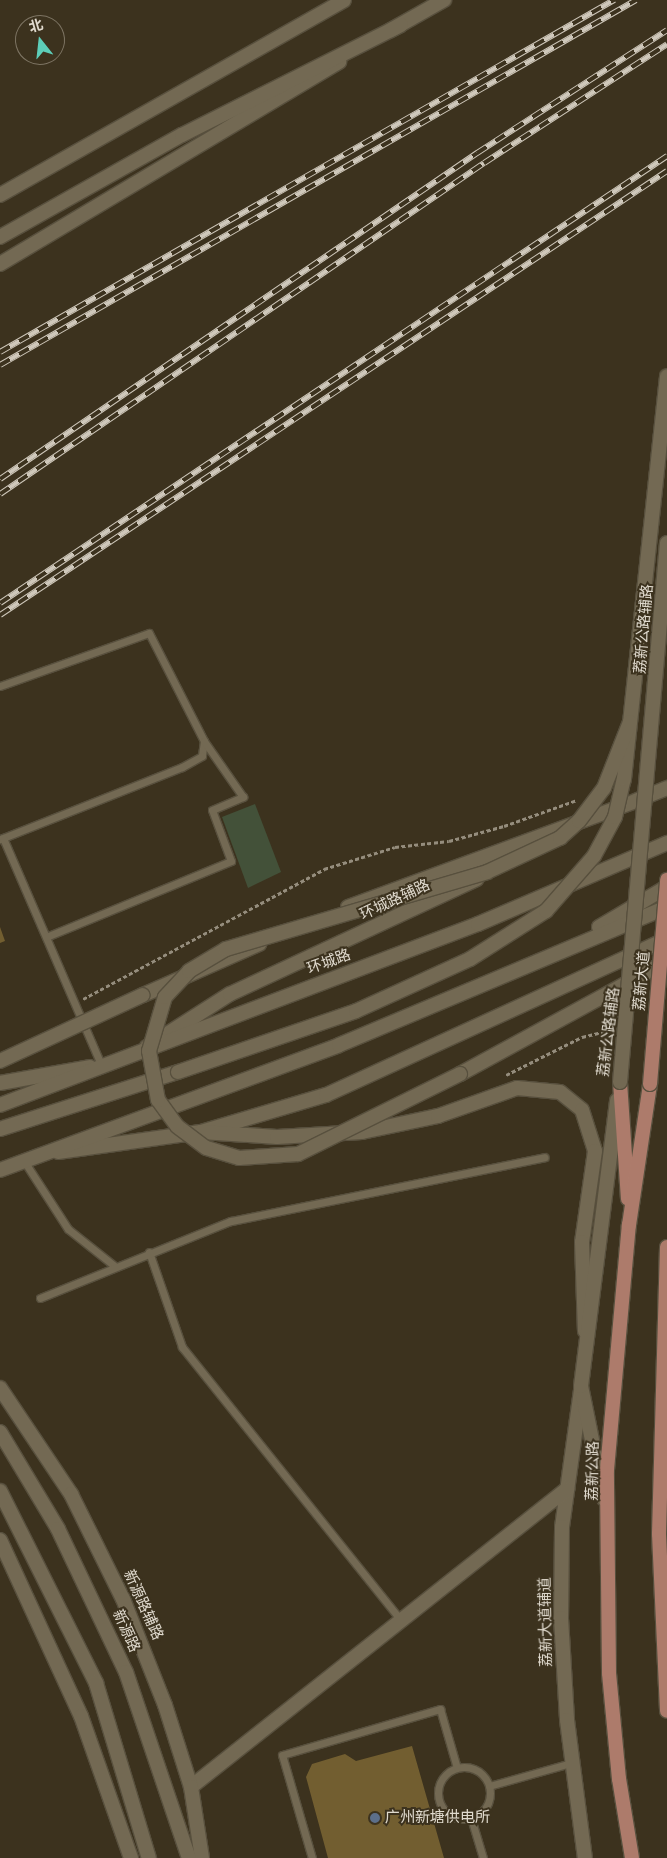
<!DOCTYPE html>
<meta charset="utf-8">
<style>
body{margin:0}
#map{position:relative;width:667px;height:1858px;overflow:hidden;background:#3c321e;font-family:"Fira Sans","Noto Sans SC",sans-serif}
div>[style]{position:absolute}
.green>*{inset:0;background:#435139}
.building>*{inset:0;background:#725e30}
.path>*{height:2.5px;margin-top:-1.25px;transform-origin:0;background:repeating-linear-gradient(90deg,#958d7d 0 4px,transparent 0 6.5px)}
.roads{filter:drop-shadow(1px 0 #58503e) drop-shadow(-1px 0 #58503e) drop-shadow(0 1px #58503e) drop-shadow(0 -1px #58503e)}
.service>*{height:7px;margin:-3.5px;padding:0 3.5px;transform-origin:3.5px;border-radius:3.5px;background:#736953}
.service>.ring{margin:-3.5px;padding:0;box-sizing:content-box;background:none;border:7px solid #736953;border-radius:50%}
.minor>*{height:14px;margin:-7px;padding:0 7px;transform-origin:7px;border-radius:7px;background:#736953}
.tertiary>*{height:14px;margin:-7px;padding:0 7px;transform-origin:7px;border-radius:7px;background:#736953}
.secondary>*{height:14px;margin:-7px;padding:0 7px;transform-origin:7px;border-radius:7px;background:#736953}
.primary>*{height:14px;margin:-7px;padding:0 7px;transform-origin:7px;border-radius:7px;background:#ad7b6b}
.rail>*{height:5.5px;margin-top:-2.75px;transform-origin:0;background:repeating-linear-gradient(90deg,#3c321e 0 11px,#cfc8bb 0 22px);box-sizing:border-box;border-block:1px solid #cfc8bb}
.bridges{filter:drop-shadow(1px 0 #58503e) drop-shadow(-1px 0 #58503e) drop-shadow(0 1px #58503e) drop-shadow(0 -1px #58503e)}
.secondary-bridge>*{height:14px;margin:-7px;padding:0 7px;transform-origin:7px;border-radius:7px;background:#736953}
.primary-bridge>*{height:14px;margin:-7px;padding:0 7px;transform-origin:7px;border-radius:7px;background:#ad7b6b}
.dots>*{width:14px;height:14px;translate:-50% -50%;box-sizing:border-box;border:2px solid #3c321e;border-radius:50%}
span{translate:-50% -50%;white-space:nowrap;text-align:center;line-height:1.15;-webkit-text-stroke:4px #3c321e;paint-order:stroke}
.street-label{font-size:15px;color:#e0dace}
.poi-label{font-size:15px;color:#e0dace}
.left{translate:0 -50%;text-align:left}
.north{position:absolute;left:15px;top:15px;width:50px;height:50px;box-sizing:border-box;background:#3c321e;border:1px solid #7e7564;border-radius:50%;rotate:344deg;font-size:14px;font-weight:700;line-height:20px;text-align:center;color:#e0dace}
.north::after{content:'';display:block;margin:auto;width:18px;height:22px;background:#5dceb9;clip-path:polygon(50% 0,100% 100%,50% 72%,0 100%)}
</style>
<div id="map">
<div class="green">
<i style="clip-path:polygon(255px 804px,281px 872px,248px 888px,222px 817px)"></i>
</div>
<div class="building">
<i style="clip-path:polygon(0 927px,5px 941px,0 943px)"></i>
<i style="clip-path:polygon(412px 1746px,444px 1858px,328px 1858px,306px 1777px,312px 1764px,345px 1754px,356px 1761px)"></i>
</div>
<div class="path">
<i style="left:83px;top:999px;width:274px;rotate:-28.3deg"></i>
<i style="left:324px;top:869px;width:74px;rotate:-17.2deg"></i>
<i style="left:395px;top:847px;width:54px;rotate:-6.3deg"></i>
<i style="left:449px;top:841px;width:57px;rotate:-15.3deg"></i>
<i style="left:504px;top:826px;width:77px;rotate:-19.6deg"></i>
<i style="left:506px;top:1075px;width:85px;rotate:-26.6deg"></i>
<i style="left:582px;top:1037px;width:29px;rotate:-14deg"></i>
</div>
<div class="roads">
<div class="service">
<i style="left:0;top:686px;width:158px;rotate:-19.6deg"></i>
<i style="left:149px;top:633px;width:121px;rotate:63deg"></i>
<i style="left:204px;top:741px;width:15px;rotate:98deg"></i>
<i style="left:202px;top:756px;width:23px;rotate:151deg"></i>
<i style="left:182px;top:767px;width:196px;rotate:158.4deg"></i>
<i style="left:3px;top:838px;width:247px;rotate:66.6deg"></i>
<i style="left:46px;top:937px;width:200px;rotate:-22.3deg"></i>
<i style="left:231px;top:861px;width:54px;rotate:-110.4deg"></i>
<i style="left:212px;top:810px;width:34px;rotate:-23deg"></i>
<i style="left:243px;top:797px;width:68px;rotate:-124.9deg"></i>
<i style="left:24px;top:1161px;width:81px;rotate:57.1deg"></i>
<i style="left:68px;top:1229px;width:61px;rotate:38.4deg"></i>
<i style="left:149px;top:1252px;width:101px;rotate:70.8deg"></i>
<i style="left:182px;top:1347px;width:350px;rotate:51.3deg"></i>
<i style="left:40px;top:1298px;width:206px;rotate:-22deg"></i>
<i style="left:231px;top:1221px;width:320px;rotate:-11.5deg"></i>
<i class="ring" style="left:438px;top:1767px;width:45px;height:45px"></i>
<i style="left:489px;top:1786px;width:85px;rotate:-15.7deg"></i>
<i style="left:471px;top:1818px;width:42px;rotate:73.3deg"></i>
<i style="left:312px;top:1858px;width:107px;rotate:-106.2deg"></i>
<i style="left:282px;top:1755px;width:165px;rotate:-16.2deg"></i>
<i style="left:440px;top:1709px;width:61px;rotate:73.9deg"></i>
</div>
<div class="minor">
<i style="left:581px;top:1390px;width:138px;rotate:97.9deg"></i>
<i style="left:562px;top:1527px;width:91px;rotate:90.6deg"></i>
<i style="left:561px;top:1618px;width:102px;rotate:86.6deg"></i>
<i style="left:567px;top:1720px;width:139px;rotate:82.6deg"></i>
<i style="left:191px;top:1787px;width:480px;rotate:-38.4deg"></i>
</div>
<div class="tertiary">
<i style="left:391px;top:30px;width:61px;rotate:-29.5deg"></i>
<i style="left:0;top:195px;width:395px;rotate:-29.5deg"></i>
<i style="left:0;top:264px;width:395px;rotate:-30.8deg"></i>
<i style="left:635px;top:801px;width:35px;rotate:-22deg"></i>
<i style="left:147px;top:1047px;width:98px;rotate:-32.6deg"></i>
<i style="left:230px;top:994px;width:272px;rotate:-25deg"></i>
<i style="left:0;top:1083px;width:91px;rotate:-10.1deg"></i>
<i style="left:58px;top:1152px;width:144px;rotate:-8deg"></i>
<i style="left:201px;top:1132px;width:130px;rotate:-16.5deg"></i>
<i style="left:326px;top:1095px;width:375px;rotate:-24.6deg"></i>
<i style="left:0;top:1388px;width:128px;rotate:56.2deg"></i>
<i style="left:71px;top:1494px;width:117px;rotate:63.7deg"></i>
<i style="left:123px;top:1599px;width:114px;rotate:68.4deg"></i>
<i style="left:165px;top:1705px;width:86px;rotate:72.4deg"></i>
<i style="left:191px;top:1787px;width:72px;rotate:81.2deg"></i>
<i style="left:0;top:1540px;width:194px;rotate:65.3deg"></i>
<i style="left:81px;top:1716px;width:151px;rotate:70.6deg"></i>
</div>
<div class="secondary">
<i style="left:0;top:237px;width:209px;rotate:-29.3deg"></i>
<i style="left:182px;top:135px;width:245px;rotate:-26.7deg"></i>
<i style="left:348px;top:907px;width:304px;rotate:-20.2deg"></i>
<i style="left:599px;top:927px;width:79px;rotate:-30.5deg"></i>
<i style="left:143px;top:995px;width:127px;rotate:-23.7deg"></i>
<i style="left:460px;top:1074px;width:236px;rotate:-28.6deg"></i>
<i style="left:0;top:1105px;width:511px;rotate:-20.74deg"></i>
<i style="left:478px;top:924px;width:206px;rotate:-23.2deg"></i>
<i style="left:0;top:1129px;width:187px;rotate:-17.8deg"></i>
<i style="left:201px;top:1132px;width:76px;rotate:3.8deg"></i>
<i style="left:277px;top:1137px;width:85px;rotate:-3.4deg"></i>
<i style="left:362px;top:1132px;width:78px;rotate:-11.9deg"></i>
<i style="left:438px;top:1116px;width:84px;rotate:-19.5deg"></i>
<i style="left:517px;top:1088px;width:43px;rotate:5.3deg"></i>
<i style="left:560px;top:1092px;width:28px;rotate:39deg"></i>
<i style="left:582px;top:1110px;width:43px;rotate:72.4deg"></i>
<i style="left:595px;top:1151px;width:92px;rotate:98.1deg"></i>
<i style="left:582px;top:1242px;width:89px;rotate:88.1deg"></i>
<i style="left:0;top:1170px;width:361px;rotate:-20.2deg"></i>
<i style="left:339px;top:1045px;width:356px;rotate:-22.8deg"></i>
<i style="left:0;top:1432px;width:113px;rotate:59.1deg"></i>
<i style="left:58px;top:1529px;width:158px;rotate:64.6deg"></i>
<i style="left:126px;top:1672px;width:196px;rotate:71.3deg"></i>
<i style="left:0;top:1491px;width:215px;rotate:63.4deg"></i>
<i style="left:96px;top:1683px;width:183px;rotate:73.2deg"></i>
<i style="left:604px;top:1499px;width:115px;rotate:-101.5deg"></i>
<i style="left:581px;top:1386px;width:288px;rotate:-82.8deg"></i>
</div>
<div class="primary">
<i style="left:620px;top:1082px;width:117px;rotate:86.1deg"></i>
<i style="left:667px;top:1247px;width:287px;rotate:91.6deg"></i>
<i style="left:659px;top:1534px;width:177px;rotate:87.4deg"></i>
<i style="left:632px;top:1858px;width:80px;rotate:-99.3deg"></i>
<i style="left:619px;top:1779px;width:106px;rotate:-95.4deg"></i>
<i style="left:609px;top:1673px;width:203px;rotate:-90.6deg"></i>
<i style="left:607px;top:1470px;width:246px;rotate:-84.9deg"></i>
<i style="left:629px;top:1225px;width:143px;rotate:-81.5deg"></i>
</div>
</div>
<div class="rail">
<i style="left:0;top:352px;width:708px;rotate:-29.83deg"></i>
<i style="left:0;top:365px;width:733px;rotate:-29.85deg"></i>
<i style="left:0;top:479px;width:578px;rotate:-34.35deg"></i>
<i style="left:477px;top:153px;width:226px;rotate:-32.9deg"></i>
<i style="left:0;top:494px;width:586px;rotate:-34.37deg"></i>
<i style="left:484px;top:163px;width:218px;rotate:-33deg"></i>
<i style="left:0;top:603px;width:803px;rotate:-33.83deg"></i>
<i style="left:0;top:615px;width:801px;rotate:-33.65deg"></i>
</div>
<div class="bridges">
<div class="secondary-bridge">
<i style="left:0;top:1061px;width:157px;rotate:-24.8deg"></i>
<i style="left:178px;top:1072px;width:188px;rotate:-18.9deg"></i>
<i style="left:356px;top:1011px;width:125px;rotate:-24.5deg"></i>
<i style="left:470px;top:959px;width:90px;rotate:-32.3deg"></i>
<i style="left:546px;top:911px;width:73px;rotate:-48.9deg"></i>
<i style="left:594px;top:856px;width:44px;rotate:-61.7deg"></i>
<i style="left:615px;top:817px;width:39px;rotate:-77deg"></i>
<i style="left:624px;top:779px;width:405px;rotate:-83.9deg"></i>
<i style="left:460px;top:1074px;width:181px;rotate:153.7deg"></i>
<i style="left:298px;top:1154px;width:59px;rotate:176.1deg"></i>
<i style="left:239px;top:1158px;width:34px;rotate:-163deg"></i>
<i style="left:206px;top:1148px;width:36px;rotate:-143deg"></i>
<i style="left:177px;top:1126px;width:32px;rotate:-126deg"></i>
<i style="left:158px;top:1100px;width:50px;rotate:-100.4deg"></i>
<i style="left:149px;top:1051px;width:56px;rotate:-73.5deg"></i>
<i style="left:165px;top:997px;width:35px;rotate:-47deg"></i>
<i style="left:189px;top:971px;width:43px;rotate:-30.7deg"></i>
<i style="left:226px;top:949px;width:272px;rotate:-16.4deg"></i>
<i style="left:487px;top:872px;width:81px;rotate:-25deg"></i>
<i style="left:560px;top:838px;width:25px;rotate:-42deg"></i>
<i style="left:579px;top:821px;width:41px;rotate:-52.9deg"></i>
<i style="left:604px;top:788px;width:71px;rotate:-68.5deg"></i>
<i style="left:620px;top:1082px;width:541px;rotate:-85.02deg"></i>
</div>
<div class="primary-bridge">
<i style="left:650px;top:1084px;width:205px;rotate:-85.2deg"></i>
</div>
</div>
<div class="dots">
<i style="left:375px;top:1818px;background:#5c6f8a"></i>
</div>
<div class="street-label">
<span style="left:644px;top:629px;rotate:-85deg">荔新公路辅路</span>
<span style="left:395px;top:900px;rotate:-25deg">环城路辅路</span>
<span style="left:329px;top:962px;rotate:-20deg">环城路</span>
<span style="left:642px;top:981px;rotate:-85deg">荔新大道</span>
<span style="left:609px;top:1032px;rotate:-83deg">荔新公路辅路</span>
<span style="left:593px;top:1471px;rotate:-89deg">荔新公路</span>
<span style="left:143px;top:1605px;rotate:66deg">新源路辅路</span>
<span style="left:546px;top:1622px;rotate:-91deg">荔新大道辅道</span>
<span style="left:126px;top:1631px;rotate:66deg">新源路</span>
</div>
<div class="poi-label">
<span class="left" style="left:385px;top:1818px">广州新塘供电所</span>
</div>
<div class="north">北</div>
</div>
